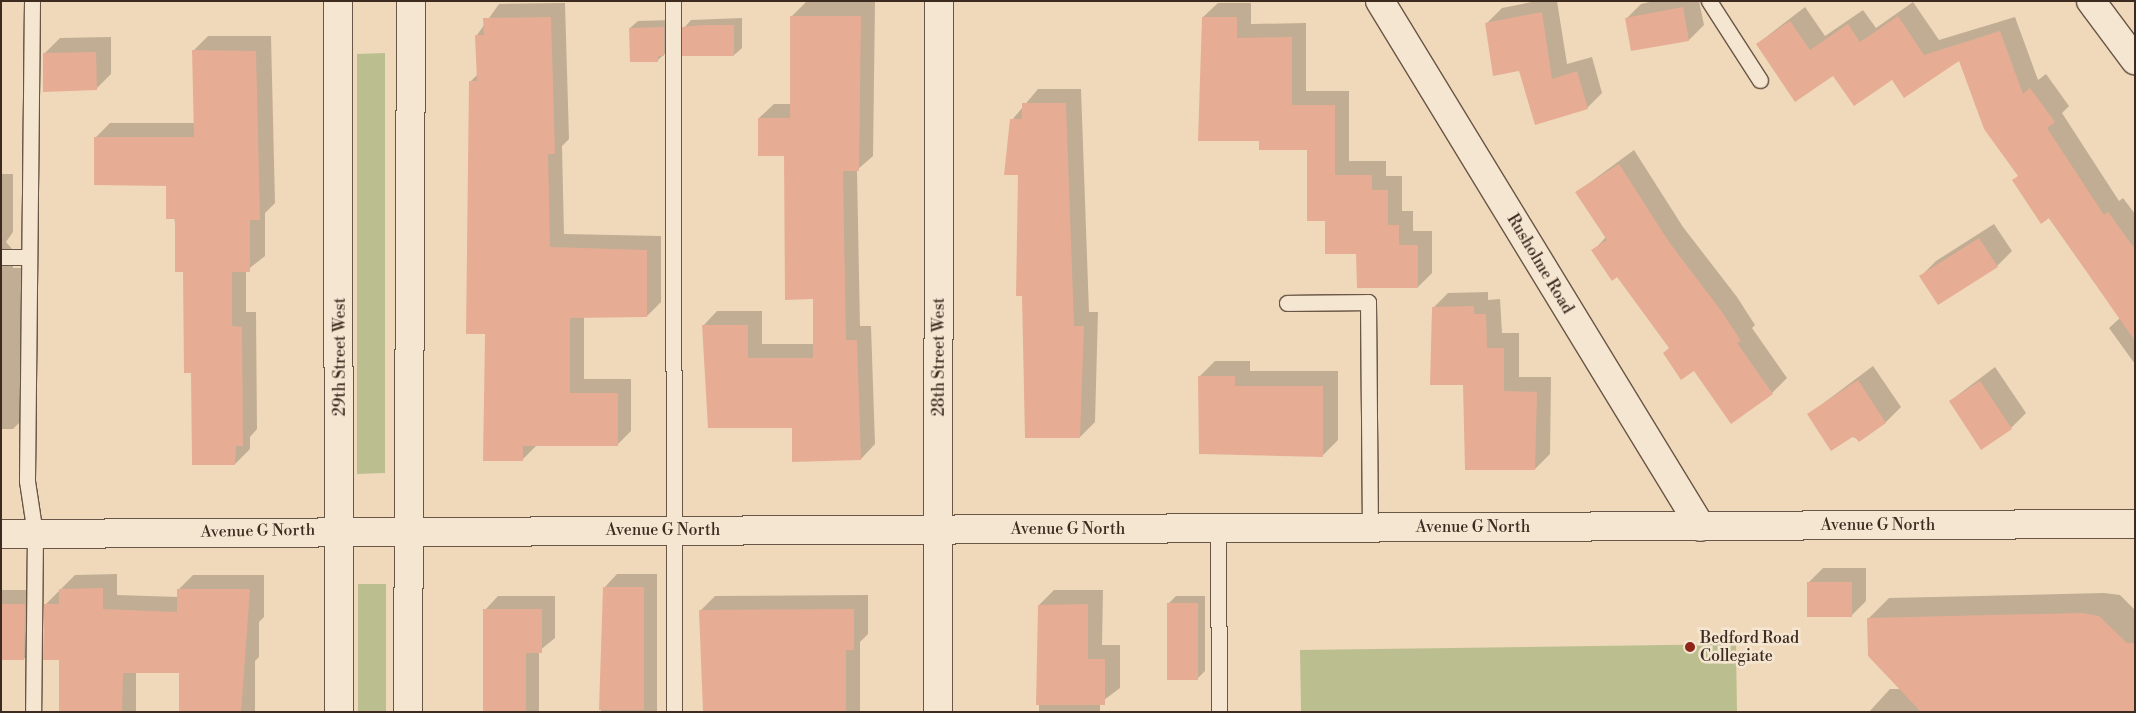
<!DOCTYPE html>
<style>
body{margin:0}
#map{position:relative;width:2136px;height:713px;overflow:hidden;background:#f0d9ba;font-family:"Libre Bodoni",serif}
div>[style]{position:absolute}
.green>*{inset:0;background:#bbbf8f}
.shadow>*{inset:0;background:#0003}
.building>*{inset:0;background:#e6ad94}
.roads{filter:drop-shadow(1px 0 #6a5646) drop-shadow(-1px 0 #6a5646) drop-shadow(0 1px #6a5646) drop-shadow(0 -1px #6a5646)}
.service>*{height:15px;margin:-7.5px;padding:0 7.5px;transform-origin:7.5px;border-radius:7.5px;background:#f5e6d2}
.minor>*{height:28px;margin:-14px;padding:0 14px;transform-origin:14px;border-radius:14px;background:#f5e6d2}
.tertiary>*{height:28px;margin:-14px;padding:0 14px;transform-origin:14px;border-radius:14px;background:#f5e6d2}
.dots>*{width:14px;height:14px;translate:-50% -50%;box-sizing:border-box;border:2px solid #f5e6d2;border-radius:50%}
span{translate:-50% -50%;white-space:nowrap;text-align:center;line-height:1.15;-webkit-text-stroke:5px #f5e6d2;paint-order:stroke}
.street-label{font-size:16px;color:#3d2b20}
.poi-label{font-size:16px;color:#3d2b20}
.left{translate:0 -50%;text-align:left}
.frame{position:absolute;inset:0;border:2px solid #3d2b20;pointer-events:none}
</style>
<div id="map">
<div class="green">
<i style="clip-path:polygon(385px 53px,385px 473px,357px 474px,357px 54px)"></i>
<i style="clip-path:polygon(358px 584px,386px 584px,386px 712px,358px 712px)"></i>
<i style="clip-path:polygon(1736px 644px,1737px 712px,1301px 712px,1300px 650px)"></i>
</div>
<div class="shadow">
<i style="clip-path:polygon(1537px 1px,1557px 1px,1567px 64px,1592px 57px,1602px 93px,1587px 108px,1519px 70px,1487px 23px,1502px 8px)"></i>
<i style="clip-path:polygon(1654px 1px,1699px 1px,1704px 25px,1689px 40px,1626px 19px,1641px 4px)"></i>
<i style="clip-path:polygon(806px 2px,875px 2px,873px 156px,857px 170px,860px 326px,871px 326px,875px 444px,861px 459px,793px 426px,703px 326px,717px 311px,762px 311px,762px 344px,814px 344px,814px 298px,785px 155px,759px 118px,774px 104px,791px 104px,791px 17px)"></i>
<i style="clip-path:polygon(1913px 2px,1939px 40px,2015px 17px,2038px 80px,2046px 74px,2069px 106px,2062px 113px,2119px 201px,2123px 198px,2135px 214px,2135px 364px,2109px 328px,2120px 318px,2019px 176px,1959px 59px,1834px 74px,1757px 44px,1805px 7px,1825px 36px,1863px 10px,1876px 28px)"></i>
<i style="clip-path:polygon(565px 3px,569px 139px,562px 146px,564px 234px,661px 236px,661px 302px,647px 316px,584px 316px,584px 379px,631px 379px,631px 431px,617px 445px,537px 445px,522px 460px,486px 333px,470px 82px,478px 74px,477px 35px,499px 4px)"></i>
<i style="clip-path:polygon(1218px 3px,1251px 3px,1251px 24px,1306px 23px,1306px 91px,1349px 91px,1349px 161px,1386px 161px,1386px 176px,1402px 176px,1402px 211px,1413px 211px,1413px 231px,1432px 231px,1432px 273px,1418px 287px,1358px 253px,1326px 220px,1308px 148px,1260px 140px,1203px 17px)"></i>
<i style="clip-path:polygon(742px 18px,742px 48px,734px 55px,684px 28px,691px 20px)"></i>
<i style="clip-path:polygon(671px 20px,671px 48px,657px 61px,630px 28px,638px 21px)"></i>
<i style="clip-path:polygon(208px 36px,271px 36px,275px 203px,265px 213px,265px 256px,246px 271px,246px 312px,256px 312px,257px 429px,250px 437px,250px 449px,235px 464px,192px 371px,184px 271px,168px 185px,95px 138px,110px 123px,195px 123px,193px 51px)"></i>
<i style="clip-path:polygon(111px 37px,111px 74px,96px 89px,45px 53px,60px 38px)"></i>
<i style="clip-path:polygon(1038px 89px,1081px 89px,1089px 312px,1098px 312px,1095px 422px,1080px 437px,1019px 174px,1012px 120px)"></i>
<i style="clip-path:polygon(1634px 150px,1683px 227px,1737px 297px,1755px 325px,1752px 328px,1787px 378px,1772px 393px,1695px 370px,1670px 347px,1618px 276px,1593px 251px,1606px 237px,1577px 192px)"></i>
<i style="clip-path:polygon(1px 174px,13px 174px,13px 232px,6px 242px,13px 250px,13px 268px,26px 268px,28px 414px,13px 429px,1px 429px)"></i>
<i style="clip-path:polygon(1994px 224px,2012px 251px,1997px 266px,1921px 276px,1936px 261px)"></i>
<i style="clip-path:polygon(1488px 292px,1488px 300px,1500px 299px,1502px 333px,1519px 333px,1519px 377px,1551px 377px,1550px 454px,1535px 469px,1465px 384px,1433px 308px,1448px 293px)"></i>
<i style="clip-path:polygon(1215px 361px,1250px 361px,1250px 371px,1338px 371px,1338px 440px,1323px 455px,1200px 376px)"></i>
<i style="clip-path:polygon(1873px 366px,1901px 407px,1886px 422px,1859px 440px,1809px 414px)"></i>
<i style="clip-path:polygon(1995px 367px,2026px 413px,2011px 428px,1950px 401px)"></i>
<i style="clip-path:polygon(1823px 568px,1866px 568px,1866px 601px,1851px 616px,1808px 583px)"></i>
<i style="clip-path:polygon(117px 574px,117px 595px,178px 597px,178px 590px,193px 575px,264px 575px,264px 617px,259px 622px,259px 657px,255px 661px,255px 712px,180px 712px,180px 671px,136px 671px,136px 712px,60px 712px,60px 659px,45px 605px,75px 575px)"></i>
<i style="clip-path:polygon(617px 574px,657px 574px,657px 712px,601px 712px,604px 588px)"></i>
<i style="clip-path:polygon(1px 590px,39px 590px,39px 644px,24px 659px,1px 660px)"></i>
<i style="clip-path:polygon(1054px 590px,1103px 590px,1102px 645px,1120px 645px,1120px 688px,1100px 703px,1100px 712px,1039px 712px,1039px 605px)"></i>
<i style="clip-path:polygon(2104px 593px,2120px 595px,2135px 610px,2135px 712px,1869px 712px,1890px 689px,1901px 689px,1868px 619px,1889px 598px)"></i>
<i style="clip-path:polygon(868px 595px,868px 634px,860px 642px,860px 712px,704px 712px,700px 611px,715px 596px)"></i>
<i style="clip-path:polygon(498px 596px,555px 596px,555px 638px,539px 651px,539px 712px,485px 712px,485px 610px)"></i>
<i style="clip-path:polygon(1176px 596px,1205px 596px,1205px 671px,1197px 679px,1168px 604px)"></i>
</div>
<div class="building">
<i style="clip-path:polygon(1683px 7px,1689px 41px,1631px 51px,1625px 18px)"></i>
<i style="clip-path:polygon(1542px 12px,1552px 79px,1577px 71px,1588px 109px,1535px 125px,1519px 71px,1493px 76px,1485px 23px)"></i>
<i style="clip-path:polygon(790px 16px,861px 16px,859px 171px,843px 171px,846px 340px,857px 340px,861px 460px,792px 462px,792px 428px,708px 428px,702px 325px,748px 325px,748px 358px,813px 358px,813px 299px,785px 300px,784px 156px,758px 156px,758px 118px,790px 118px)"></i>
<i style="clip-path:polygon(1898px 16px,1924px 55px,2000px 31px,2023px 94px,2030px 88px,2055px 122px,2047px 128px,2104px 215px,2108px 212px,2135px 249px,2135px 341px,2049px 218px,2041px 224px,2012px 180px,2018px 176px,1984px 129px,1959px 61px,1904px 98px,1892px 80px,1854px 106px,1833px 76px,1795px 102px,1756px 44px,1790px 21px,1810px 50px,1848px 24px,1860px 42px)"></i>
<i style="clip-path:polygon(551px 17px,555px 154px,548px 154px,550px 247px,647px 250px,647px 317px,570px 318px,570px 393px,618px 393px,618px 446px,523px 446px,523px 461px,483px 461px,485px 334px,466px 334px,469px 81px,477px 81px,475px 35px,484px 35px,483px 18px)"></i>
<i style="clip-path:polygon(1202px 17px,1237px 17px,1237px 38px,1292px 37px,1292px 105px,1335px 105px,1335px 175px,1372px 175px,1372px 190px,1388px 190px,1388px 225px,1399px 225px,1399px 245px,1418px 245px,1418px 288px,1357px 288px,1356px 254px,1325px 254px,1325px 221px,1307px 221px,1307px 150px,1259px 150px,1259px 141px,1198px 141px)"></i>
<i style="clip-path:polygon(702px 25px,734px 25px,734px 56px,682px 56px,682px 27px)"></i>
<i style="clip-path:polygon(664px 27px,664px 56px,658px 56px,658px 62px,630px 62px,629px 28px)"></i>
<i style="clip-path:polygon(192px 50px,256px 51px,260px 220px,250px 220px,250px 272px,232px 272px,232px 326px,242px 327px,243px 446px,236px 446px,235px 465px,192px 465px,191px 373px,184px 373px,183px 272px,175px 272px,175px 219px,166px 219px,166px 186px,94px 185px,94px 137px,194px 137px)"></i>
<i style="clip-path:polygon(96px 52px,97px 90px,43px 92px,43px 53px)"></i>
<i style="clip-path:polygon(1022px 103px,1066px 103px,1074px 326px,1084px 326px,1080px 438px,1025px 438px,1022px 296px,1016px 296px,1018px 175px,1004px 175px,1010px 119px,1022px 119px)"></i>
<i style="clip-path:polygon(1619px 164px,1669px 242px,1722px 312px,1741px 341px,1737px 343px,1773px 394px,1731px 424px,1694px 371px,1681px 380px,1663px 353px,1669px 348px,1617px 277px,1612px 281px,1591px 250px,1607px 240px,1575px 192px)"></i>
<i style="clip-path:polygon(1979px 238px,1998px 267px,1938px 305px,1919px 276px)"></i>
<i style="clip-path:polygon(1474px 306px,1474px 314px,1486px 314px,1487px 348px,1504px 348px,1504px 391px,1537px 392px,1535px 470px,1465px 470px,1463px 385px,1430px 385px,1432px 307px)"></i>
<i style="clip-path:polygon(1198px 376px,1235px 376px,1235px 386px,1323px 386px,1323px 457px,1199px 454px)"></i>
<i style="clip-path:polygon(1858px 380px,1886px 423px,1859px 442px,1854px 436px,1831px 451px,1807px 414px)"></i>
<i style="clip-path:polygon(1980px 381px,2012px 429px,1981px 450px,1949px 401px)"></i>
<i style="clip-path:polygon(1807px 582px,1852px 582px,1852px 617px,1807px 617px)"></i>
<i style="clip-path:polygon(603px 587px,644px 587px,644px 710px,599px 710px)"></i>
<i style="clip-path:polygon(103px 588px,103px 609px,177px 612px,177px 589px,250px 589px,241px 712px,179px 712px,179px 673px,123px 673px,122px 712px,59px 712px,59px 660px,43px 660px,44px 604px,59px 604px,59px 589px)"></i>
<i style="clip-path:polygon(1167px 603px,1198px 603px,1198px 680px,1167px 680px)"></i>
<i style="clip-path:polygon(1px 604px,25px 604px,24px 660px,1px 660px)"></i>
<i style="clip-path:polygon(1088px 604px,1088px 659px,1105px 659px,1105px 705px,1036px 705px,1038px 605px)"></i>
<i style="clip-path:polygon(483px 609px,542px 609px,542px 653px,526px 653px,526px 712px,483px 712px)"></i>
<i style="clip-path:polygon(854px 609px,854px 650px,846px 650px,846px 712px,703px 712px,699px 610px)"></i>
<i style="clip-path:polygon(2082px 613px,2099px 616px,2127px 643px,2135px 643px,2135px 712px,1921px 712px,1868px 656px,1867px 618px)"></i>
</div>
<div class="roads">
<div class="service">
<i style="left:32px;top:1px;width:480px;rotate:90.6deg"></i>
<i style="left:27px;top:481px;width:54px;rotate:81.4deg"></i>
<i style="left:35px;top:534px;width:178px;rotate:90.6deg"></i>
<i style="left:673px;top:1px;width:711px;rotate:89.92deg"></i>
<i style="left:1709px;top:1px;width:94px;rotate:57.2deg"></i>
<i style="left:1px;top:257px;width:27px"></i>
<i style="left:1287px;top:303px;width:81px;rotate:-0.7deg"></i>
<i style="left:1368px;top:302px;width:225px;rotate:89.5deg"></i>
<i style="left:1218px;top:528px;width:184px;rotate:89.7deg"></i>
</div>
<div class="minor">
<i style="left:1380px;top:1px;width:616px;rotate:58.61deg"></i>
<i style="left:2091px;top:1px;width:74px;rotate:53.3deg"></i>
<i style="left:1px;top:534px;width:2134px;rotate:-0.27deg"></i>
<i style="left:938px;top:712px;width:711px;rotate:-89.92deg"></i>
</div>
<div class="tertiary">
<i style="left:338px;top:1px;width:711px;rotate:89.92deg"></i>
<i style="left:408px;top:712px;width:711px;rotate:-89.76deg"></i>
</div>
</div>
<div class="dots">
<i style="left:1690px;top:647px;background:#8f2418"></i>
</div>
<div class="street-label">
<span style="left:1540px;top:264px;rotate:59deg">Rusholme Road</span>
<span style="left:340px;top:357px;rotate:-90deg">29th Street West</span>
<span style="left:939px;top:357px;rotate:-90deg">28th Street West</span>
<span style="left:1878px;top:525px">Avenue G North</span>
<span style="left:1473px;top:527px">Avenue G North</span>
<span style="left:1068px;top:529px">Avenue G North</span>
<span style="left:663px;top:530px">Avenue G North</span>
<span style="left:258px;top:531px;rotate:-1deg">Avenue G North</span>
</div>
<div class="poi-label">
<span class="left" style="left:1700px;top:647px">Bedford Road<br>Collegiate</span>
</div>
<div class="frame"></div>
</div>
